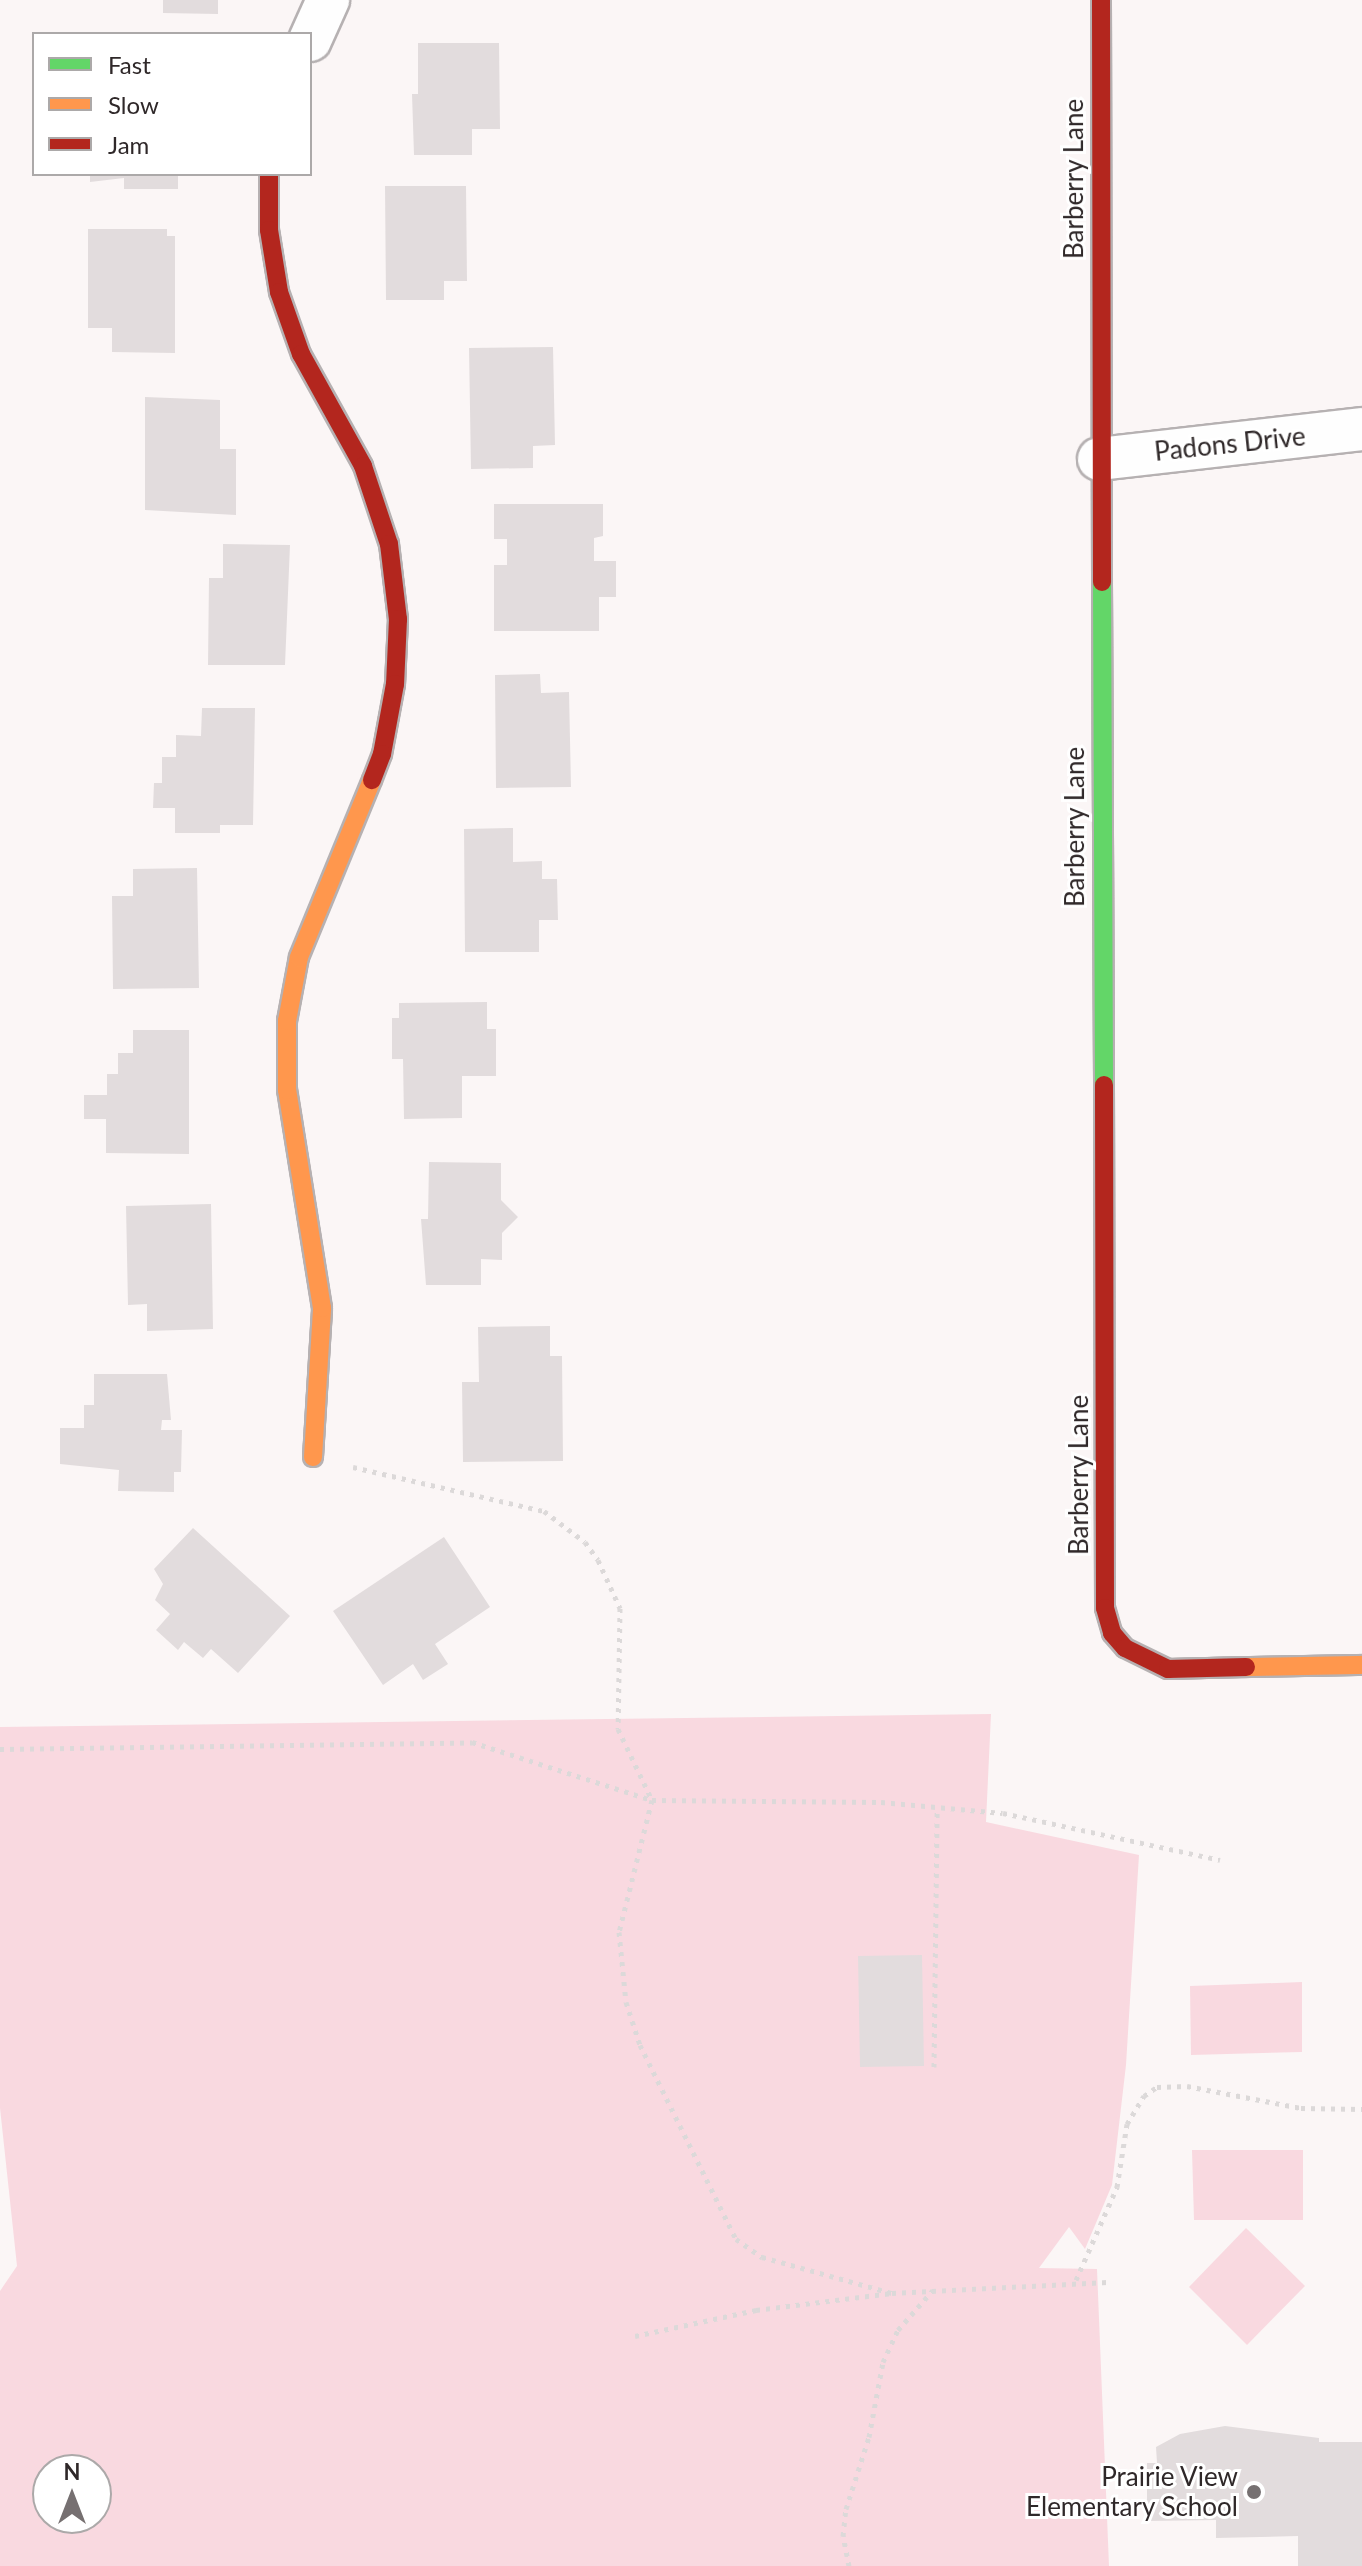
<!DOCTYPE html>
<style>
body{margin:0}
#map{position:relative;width:1362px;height:2566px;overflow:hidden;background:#fbf6f6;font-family:Lato,sans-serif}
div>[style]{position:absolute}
.green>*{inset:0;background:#f9d9e0}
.building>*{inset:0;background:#e2dcdd}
.path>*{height:5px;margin-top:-2.5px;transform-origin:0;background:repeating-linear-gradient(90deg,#dcd9d9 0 4px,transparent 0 10px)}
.roads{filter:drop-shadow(2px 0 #b6b1b2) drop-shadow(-2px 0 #b6b1b2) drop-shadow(0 2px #b6b1b2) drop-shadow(0 -2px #b6b1b2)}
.street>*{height:42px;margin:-21px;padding:0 21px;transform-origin:21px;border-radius:21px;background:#fefefe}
.fast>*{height:18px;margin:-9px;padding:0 9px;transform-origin:9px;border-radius:9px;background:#63d668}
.slow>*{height:18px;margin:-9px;padding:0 9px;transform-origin:9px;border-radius:9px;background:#ff974d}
.jam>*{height:18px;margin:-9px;padding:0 9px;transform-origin:9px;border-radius:9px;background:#b3261e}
.dots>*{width:22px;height:22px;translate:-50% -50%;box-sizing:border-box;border:4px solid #fff;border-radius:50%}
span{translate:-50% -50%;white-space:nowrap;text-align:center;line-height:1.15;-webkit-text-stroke:6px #fff;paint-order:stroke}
.street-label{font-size:26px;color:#2f2829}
.poi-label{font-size:26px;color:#2f2829}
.right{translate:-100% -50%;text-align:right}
.legend{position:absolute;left:32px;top:32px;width:280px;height:144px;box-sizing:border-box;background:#fff;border:2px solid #aca9a9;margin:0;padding:10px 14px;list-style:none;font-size:24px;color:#2f2829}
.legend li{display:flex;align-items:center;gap:16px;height:40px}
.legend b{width:40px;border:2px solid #aca9a9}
.north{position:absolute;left:32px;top:2454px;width:80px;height:80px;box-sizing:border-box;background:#fff;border:2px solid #aca9a9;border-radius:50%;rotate:0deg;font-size:22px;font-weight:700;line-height:32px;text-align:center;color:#2f2829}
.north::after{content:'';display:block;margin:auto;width:28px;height:36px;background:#767071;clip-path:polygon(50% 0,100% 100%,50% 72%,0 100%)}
</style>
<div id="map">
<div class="green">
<i style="clip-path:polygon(evenodd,991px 1714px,986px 1822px,1139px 1855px,1126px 2065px,1112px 2185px,1085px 2249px,1069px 2227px,1039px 2268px,1097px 2269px,1109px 2566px,0 2566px,0 2291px,17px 2266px,0 2108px,0 1727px,991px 1714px,48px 2470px,96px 2470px,96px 2518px,48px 2518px,48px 2470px)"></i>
<i style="clip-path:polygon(1302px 1982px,1302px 2052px,1191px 2055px,1190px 1986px)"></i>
<i style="clip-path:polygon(1192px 2150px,1303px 2150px,1303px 2220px,1194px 2220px)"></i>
<i style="clip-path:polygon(1246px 2228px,1305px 2286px,1247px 2345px,1189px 2287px)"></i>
</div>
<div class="building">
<i style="clip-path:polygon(163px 0,218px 0,218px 14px,163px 13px)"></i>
<i style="clip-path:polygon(418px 43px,499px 43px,500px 129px,472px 129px,472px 155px,414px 155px,412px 94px,418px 94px)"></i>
<i style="clip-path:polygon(90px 174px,178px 174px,178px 189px,124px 189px,124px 178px,90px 182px)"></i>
<i style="clip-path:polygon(385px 186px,466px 186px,467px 281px,444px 281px,444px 300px,386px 300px)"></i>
<i style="clip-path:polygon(88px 229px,167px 229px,167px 236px,175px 236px,175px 353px,112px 352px,112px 328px,88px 328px)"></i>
<i style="clip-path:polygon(553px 347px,555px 445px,533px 446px,533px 468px,471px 469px,469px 348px)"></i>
<i style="clip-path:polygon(145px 397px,220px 400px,220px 449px,236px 449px,236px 515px,145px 510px)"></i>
<i style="clip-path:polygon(494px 504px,603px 504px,603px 536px,594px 538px,594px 561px,616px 561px,616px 597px,599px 597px,599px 631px,494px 631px,494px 565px,507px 565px,507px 539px,494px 539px)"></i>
<i style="clip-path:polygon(223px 544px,290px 545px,285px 665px,208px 665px,209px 578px,223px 578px)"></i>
<i style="clip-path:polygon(540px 674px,541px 693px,569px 692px,571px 787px,496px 788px,495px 675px)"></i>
<i style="clip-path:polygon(202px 708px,255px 708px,253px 825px,220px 825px,220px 833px,175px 833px,175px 808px,153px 808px,154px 783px,162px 783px,162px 757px,176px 757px,176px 735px,201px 736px)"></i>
<i style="clip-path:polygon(513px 828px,513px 862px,542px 861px,542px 879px,557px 879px,558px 920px,539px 920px,539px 952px,465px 952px,464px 829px)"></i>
<i style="clip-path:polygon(197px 868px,199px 988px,113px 989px,112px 896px,133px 896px,133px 869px)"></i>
<i style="clip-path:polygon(487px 1002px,487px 1029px,496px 1029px,496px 1076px,462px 1076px,462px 1118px,404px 1119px,403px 1059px,392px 1059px,392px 1018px,399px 1018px,399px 1003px)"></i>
<i style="clip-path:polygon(133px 1030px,189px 1030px,189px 1154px,106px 1153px,106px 1119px,84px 1119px,84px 1095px,107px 1095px,107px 1074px,118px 1074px,118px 1053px,133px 1053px)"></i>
<i style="clip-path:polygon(429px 1162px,501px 1163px,501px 1200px,518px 1217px,502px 1233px,502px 1260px,481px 1259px,481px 1285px,426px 1285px,421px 1219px,428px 1219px)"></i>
<i style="clip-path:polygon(211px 1204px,213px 1329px,147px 1331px,147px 1304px,128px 1305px,126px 1206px)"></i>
<i style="clip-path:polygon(550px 1326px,550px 1356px,562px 1356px,563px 1461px,463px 1462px,462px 1382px,479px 1382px,478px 1327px)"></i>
<i style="clip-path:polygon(94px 1374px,167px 1374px,171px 1420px,162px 1420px,161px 1430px,182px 1430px,181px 1472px,174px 1472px,174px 1492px,118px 1491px,119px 1470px,60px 1464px,60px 1428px,84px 1428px,84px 1405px,94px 1405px)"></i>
<i style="clip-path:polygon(193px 1528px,290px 1616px,238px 1673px,211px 1649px,203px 1658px,184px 1642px,178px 1650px,156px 1630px,170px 1614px,155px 1600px,163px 1584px,154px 1569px)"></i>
<i style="clip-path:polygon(444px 1537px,490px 1607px,435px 1644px,448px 1664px,423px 1680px,413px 1664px,383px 1685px,333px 1611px)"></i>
<i style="clip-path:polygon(922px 1955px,924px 2066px,860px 2067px,858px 1956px)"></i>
<i style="clip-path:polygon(1225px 2426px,1319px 2438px,1319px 2442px,1362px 2442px,1362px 2566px,1298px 2566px,1298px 2536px,1216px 2538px,1216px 2520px,1147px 2521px,1147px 2463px,1157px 2463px,1156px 2447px,1180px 2434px)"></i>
</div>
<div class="path">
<i style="left:353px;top:1467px;width:196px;rotate:13deg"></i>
<i style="left:544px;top:1511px;width:51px;rotate:37.1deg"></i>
<i style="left:585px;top:1542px;width:22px;rotate:54deg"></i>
<i style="left:598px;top:1560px;width:53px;rotate:65.4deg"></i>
<i style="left:620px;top:1608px;width:121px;rotate:90.9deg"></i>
<i style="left:618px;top:1729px;width:79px;rotate:64.4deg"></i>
<i style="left:652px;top:1800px;width:136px;rotate:104deg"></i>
<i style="left:619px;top:1932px;width:70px;rotate:84.3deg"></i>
<i style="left:626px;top:2002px;width:45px;rotate:72deg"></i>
<i style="left:640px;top:2045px;width:216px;rotate:63.7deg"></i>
<i style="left:736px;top:2239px;width:32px;rotate:35deg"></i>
<i style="left:762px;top:2257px;width:135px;rotate:15.5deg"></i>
<i style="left:0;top:1749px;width:472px;rotate:-0.8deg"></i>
<i style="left:472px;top:1742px;width:189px;rotate:17.9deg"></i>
<i style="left:652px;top:1800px;width:229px;rotate:0.5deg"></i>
<i style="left:881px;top:1802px;width:122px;rotate:5.2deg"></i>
<i style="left:1003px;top:1813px;width:222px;rotate:12.2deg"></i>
<i style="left:934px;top:2067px;width:259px;rotate:-89.3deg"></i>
<i style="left:1076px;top:2280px;width:102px;rotate:-66.2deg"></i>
<i style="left:1117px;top:2187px;width:64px;rotate:-81deg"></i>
<i style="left:1127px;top:2124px;width:33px;rotate:-59deg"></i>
<i style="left:1144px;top:2096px;width:16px;rotate:-35deg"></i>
<i style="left:1157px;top:2087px;width:30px;rotate:-2deg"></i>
<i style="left:1187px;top:2086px;width:116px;rotate:10.9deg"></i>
<i style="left:1301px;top:2108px;width:61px;rotate:0.9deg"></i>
<i style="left:635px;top:2336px;width:124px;rotate:-12.1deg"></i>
<i style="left:756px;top:2310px;width:137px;rotate:-7.1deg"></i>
<i style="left:892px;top:2293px;width:216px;rotate:-2.9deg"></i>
<i style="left:849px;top:2566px;width:31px;rotate:-101deg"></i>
<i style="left:843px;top:2536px;width:27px;rotate:-84deg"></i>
<i style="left:846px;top:2509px;width:76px;rotate:-72.3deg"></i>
<i style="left:869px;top:2437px;width:76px;rotate:-79.4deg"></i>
<i style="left:883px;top:2362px;width:35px;rotate:-65deg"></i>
<i style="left:898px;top:2330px;width:53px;rotate:-48.8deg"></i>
</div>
<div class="roads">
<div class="street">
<i style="left:310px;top:40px;width:44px;rotate:-65.8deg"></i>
<i style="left:1099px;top:459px;width:265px;rotate:-6.5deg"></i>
</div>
<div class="fast">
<i style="left:1102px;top:582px;width:503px;rotate:89.77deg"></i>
</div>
<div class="slow">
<i style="left:313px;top:1457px;width:149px;rotate:-86.5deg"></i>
<i style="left:322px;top:1308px;width:221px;rotate:-99.1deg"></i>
<i style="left:287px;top:1090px;width:69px;rotate:-90deg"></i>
<i style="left:287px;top:1021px;width:65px;rotate:-79.4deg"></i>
<i style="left:299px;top:957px;width:191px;rotate:-67.6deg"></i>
<i style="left:1246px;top:1667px;width:116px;rotate:-1deg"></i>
</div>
<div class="jam">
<i style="left:1101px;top:0;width:582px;rotate:89.9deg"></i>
<i style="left:269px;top:174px;width:56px;rotate:90deg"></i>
<i style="left:269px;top:230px;width:63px;rotate:80.8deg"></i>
<i style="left:279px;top:292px;width:66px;rotate:70.5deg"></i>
<i style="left:301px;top:354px;width:128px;rotate:61deg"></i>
<i style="left:363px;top:466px;width:82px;rotate:71.6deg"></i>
<i style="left:389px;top:544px;width:76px;rotate:83.2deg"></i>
<i style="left:398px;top:619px;width:65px;rotate:92.6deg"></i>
<i style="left:395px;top:684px;width:71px;rotate:100.5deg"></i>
<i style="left:382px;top:754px;width:28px;rotate:111deg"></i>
<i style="left:1104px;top:1085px;width:523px;rotate:89.89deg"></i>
<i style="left:1105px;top:1608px;width:26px;rotate:74deg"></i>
<i style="left:1112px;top:1633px;width:20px;rotate:49deg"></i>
<i style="left:1125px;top:1648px;width:48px;rotate:26deg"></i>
<i style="left:1168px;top:1669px;width:78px;rotate:-1.5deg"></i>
</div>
</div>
<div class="dots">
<i style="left:1254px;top:2492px;background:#767071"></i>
</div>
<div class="street-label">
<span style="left:1074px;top:179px;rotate:-90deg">Barberry Lane</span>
<span style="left:1230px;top:444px;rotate:-6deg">Padons Drive</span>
<span style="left:1075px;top:827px;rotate:-90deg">Barberry Lane</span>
<span style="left:1079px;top:1475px;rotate:-90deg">Barberry Lane</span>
</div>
<div class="poi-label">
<span class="right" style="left:1238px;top:2492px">Prairie View<br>Elementary School</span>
</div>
<ul class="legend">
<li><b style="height:10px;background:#63d668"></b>Fast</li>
<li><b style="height:10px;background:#ff974d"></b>Slow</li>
<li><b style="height:10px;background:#b3261e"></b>Jam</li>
</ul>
<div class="north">N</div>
</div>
